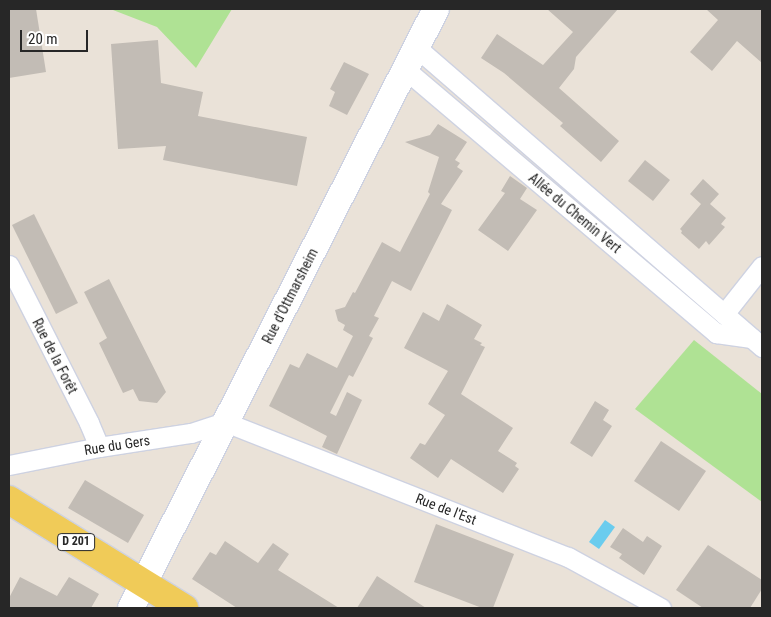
<!DOCTYPE html>
<meta charset="utf-8">
<style>
body{margin:0}
#map{position:relative;width:771px;height:617px;overflow:hidden;background:#eae2d8;font-family:"Roboto Condensed",sans-serif}
div>[style]{position:absolute}
.green>*{inset:0;background:#afe294}
.water>*{inset:0;background:#6accee}
.building>*{inset:0;background:#c2bcb5}
.roads{filter:drop-shadow(1px 0 #ced2e1) drop-shadow(-1px 0 #ced2e1) drop-shadow(0 1px #ced2e1) drop-shadow(0 -1px #ced2e1)}
.minor>*{height:19px;margin:-9.5px;padding:0 9.5px;transform-origin:9.5px;border-radius:9.5px;background:#fff}
.secondary>*{height:26px;margin:-13px;padding:0 13px;transform-origin:13px;border-radius:13px;background:#fff}
.primary>*{height:28px;margin:-14px;padding:0 14px;transform-origin:14px;border-radius:14px;background:#f0cb58}
span{translate:-50% -50%;white-space:nowrap;text-align:center;line-height:1.15;-webkit-text-stroke:4px #fff;paint-order:stroke}
.shield-label span{padding:1px 4px;background:#fff;border:1px solid;border-radius:4px;-webkit-text-stroke-width:0}
.shield-label{font-size:12px;color:#272727;font-weight:700}
.street-label{font-size:14px;color:#272727}
.frame{position:absolute;inset:0;border:10px solid #272727;pointer-events:none}
.scale{position:absolute;left:20px;top:30px;width:68px;height:22px;box-sizing:border-box;border:2px solid #272727;border-top:0;padding-left:6px;font-size:15px;line-height:18px;white-space:nowrap;color:#272727;-webkit-text-stroke:4px #fff;paint-order:stroke}
</style>
<div id="map">
<div class="green">
<i style="clip-path:polygon(115px 9px,232px 9px,196px 68px,157px 27px,113px 10px)"></i>
<i style="clip-path:polygon(694px 340px,762px 394px,762px 502px,635px 409px)"></i>
</div>
<div class="water">
<i style="clip-path:polygon(605px 520px,615px 527px,599px 549px,589px 542px)"></i>
</div>
<div class="building">
<i style="clip-path:polygon(9px 9px,36px 9px,46px 72px,9px 78px)"></i>
<i style="clip-path:polygon(547px 9px,618px 9px,576px 57px,574px 69px,559px 88px,619px 141px,601px 162px,560px 126px,563px 123px,504px 73px,481px 58px,497px 34px,543px 65px,573px 32px)"></i>
<i style="clip-path:polygon(706px 9px,762px 9px,762px 63px,737px 41px,712px 71px,690px 52px,718px 20px)"></i>
<i style="clip-path:polygon(158px 40px,161px 83px,203px 92px,198px 116px,307px 137px,297px 186px,163px 160px,166px 146px,118px 149px,111px 44px)"></i>
<i style="clip-path:polygon(344px 62px,369px 74px,347px 115px,329px 106px,335px 92px,330px 89px)"></i>
<i style="clip-path:polygon(438px 124px,467px 142px,455px 160px,460px 163px,457px 167px,463px 171px,441px 204px,452px 210px,411px 291px,392px 281px,374px 316px,379px 318px,369px 336px,373px 338px,353px 377px,349px 375px,330px 413px,336px 416px,347px 392px,362px 400px,337px 454px,322px 447px,327px 436px,269px 406px,290px 364px,299px 368px,307px 353px,337px 368px,353px 336px,343px 330px,345px 325px,338px 321px,335px 310px,345px 307px,353px 292px,355px 293px,382px 242px,400px 252px,430px 194px,428px 192px,439px 157px,405px 142px,430px 135px)"></i>
<i style="clip-path:polygon(645px 160px,670px 180px,653px 201px,628px 181px)"></i>
<i style="clip-path:polygon(510px 176px,527px 188px,520px 199px,537px 210px,508px 251px,478px 230px,505px 193px,501px 191px)"></i>
<i style="clip-path:polygon(703px 179px,719px 194px,710px 204px,726px 218px,721px 224px,725px 227px,709px 245px,706px 241px,699px 249px,681px 233px,682px 231px,680px 229px,701px 204px,690px 194px)"></i>
<i style="clip-path:polygon(34px 214px,78px 303px,56px 314px,12px 225px)"></i>
<i style="clip-path:polygon(109px 279px,166px 392px,157px 403px,139px 401px,133px 389px,123px 393px,99px 343px,107px 338px,84px 292px)"></i>
<i style="clip-path:polygon(447px 304px,482px 325px,474px 339px,482px 343px,480px 345px,485px 347px,461px 394px,513px 428px,498px 451px,517px 463px,515px 466px,519px 469px,503px 493px,451px 459px,438px 478px,410px 458px,420px 443px,425px 445px,445px 415px,428px 404px,448px 371px,404px 348px,423px 312px,439px 321px)"></i>
<i style="clip-path:polygon(595px 401px,609px 410px,603px 420px,612px 426px,592px 457px,570px 443px)"></i>
<i style="clip-path:polygon(661px 441px,706px 471px,679px 511px,634px 481px)"></i>
<i style="clip-path:polygon(85px 480px,144px 515px,128px 543px,68px 508px)"></i>
<i style="clip-path:polygon(436px 524px,514px 554px,493px 608px,482px 608px,414px 582px)"></i>
<i style="clip-path:polygon(623px 528px,643px 542px,647px 536px,662px 546px,644px 575px,619px 558px,622px 554px,610px 547px)"></i>
<i style="clip-path:polygon(225px 541px,258px 563px,273px 543px,289px 554px,278px 570px,339px 608px,237px 608px,192px 579px,210px 552px,216px 555px)"></i>
<i style="clip-path:polygon(708px 545px,762px 580px,762px 589px,750px 608px,703px 608px,676px 590px)"></i>
<i style="clip-path:polygon(377px 576px,426px 608px,357px 608px)"></i>
<i style="clip-path:polygon(20px 577px,57px 596px,69px 577px,99px 594px,91px 608px,9px 608px,9px 598px)"></i>
</div>
<div class="roads">
<div class="minor">
<i style="left:417px;top:48px;width:457px;rotate:40.9deg"></i>
<i style="left:406px;top:70px;width:407px;rotate:40.3deg"></i>
<i style="left:716px;top:333px;width:36px;rotate:8deg"></i>
<i style="left:9px;top:265px;width:177px;rotate:63.1deg"></i>
<i style="left:89px;top:423px;width:26px;rotate:67deg"></i>
<i style="left:724px;top:314px;width:61px;rotate:-51.6deg"></i>
<i style="left:9px;top:465px;width:92px;rotate:-11.3deg"></i>
<i style="left:99px;top:447px;width:93px;rotate:-8.7deg"></i>
<i style="left:191px;top:433px;width:36px;rotate:-18deg"></i>
<i style="left:225px;top:422px;width:369px;rotate:21.5deg"></i>
<i style="left:568px;top:557px;width:106px;rotate:28.7deg"></i>
</div>
<div class="secondary">
<i style="left:131px;top:608px;width:672px;rotate:-63.02deg"></i>
</div>
<div class="primary">
<i style="left:9px;top:500px;width:206px;rotate:31.7deg"></i>
</div>
</div>
<div class="shield-label">
<span style="left:76px;top:542px">D 201</span>
</div>
<div class="street-label">
<span style="left:575px;top:213px;rotate:40deg">Allée du Chemin Vert</span>
<span style="left:290px;top:296px;rotate:-63deg">Rue d'Ottmarsheim</span>
<span style="left:55px;top:356px;rotate:63deg">Rue de la Forêt</span>
<span style="left:117px;top:445px;rotate:-9deg">Rue du Gers</span>
<span style="left:446px;top:509px;rotate:21deg">Rue de l'Est</span>
</div>
<div class="frame"></div>
<div class="scale">20 m</div>
</div>
